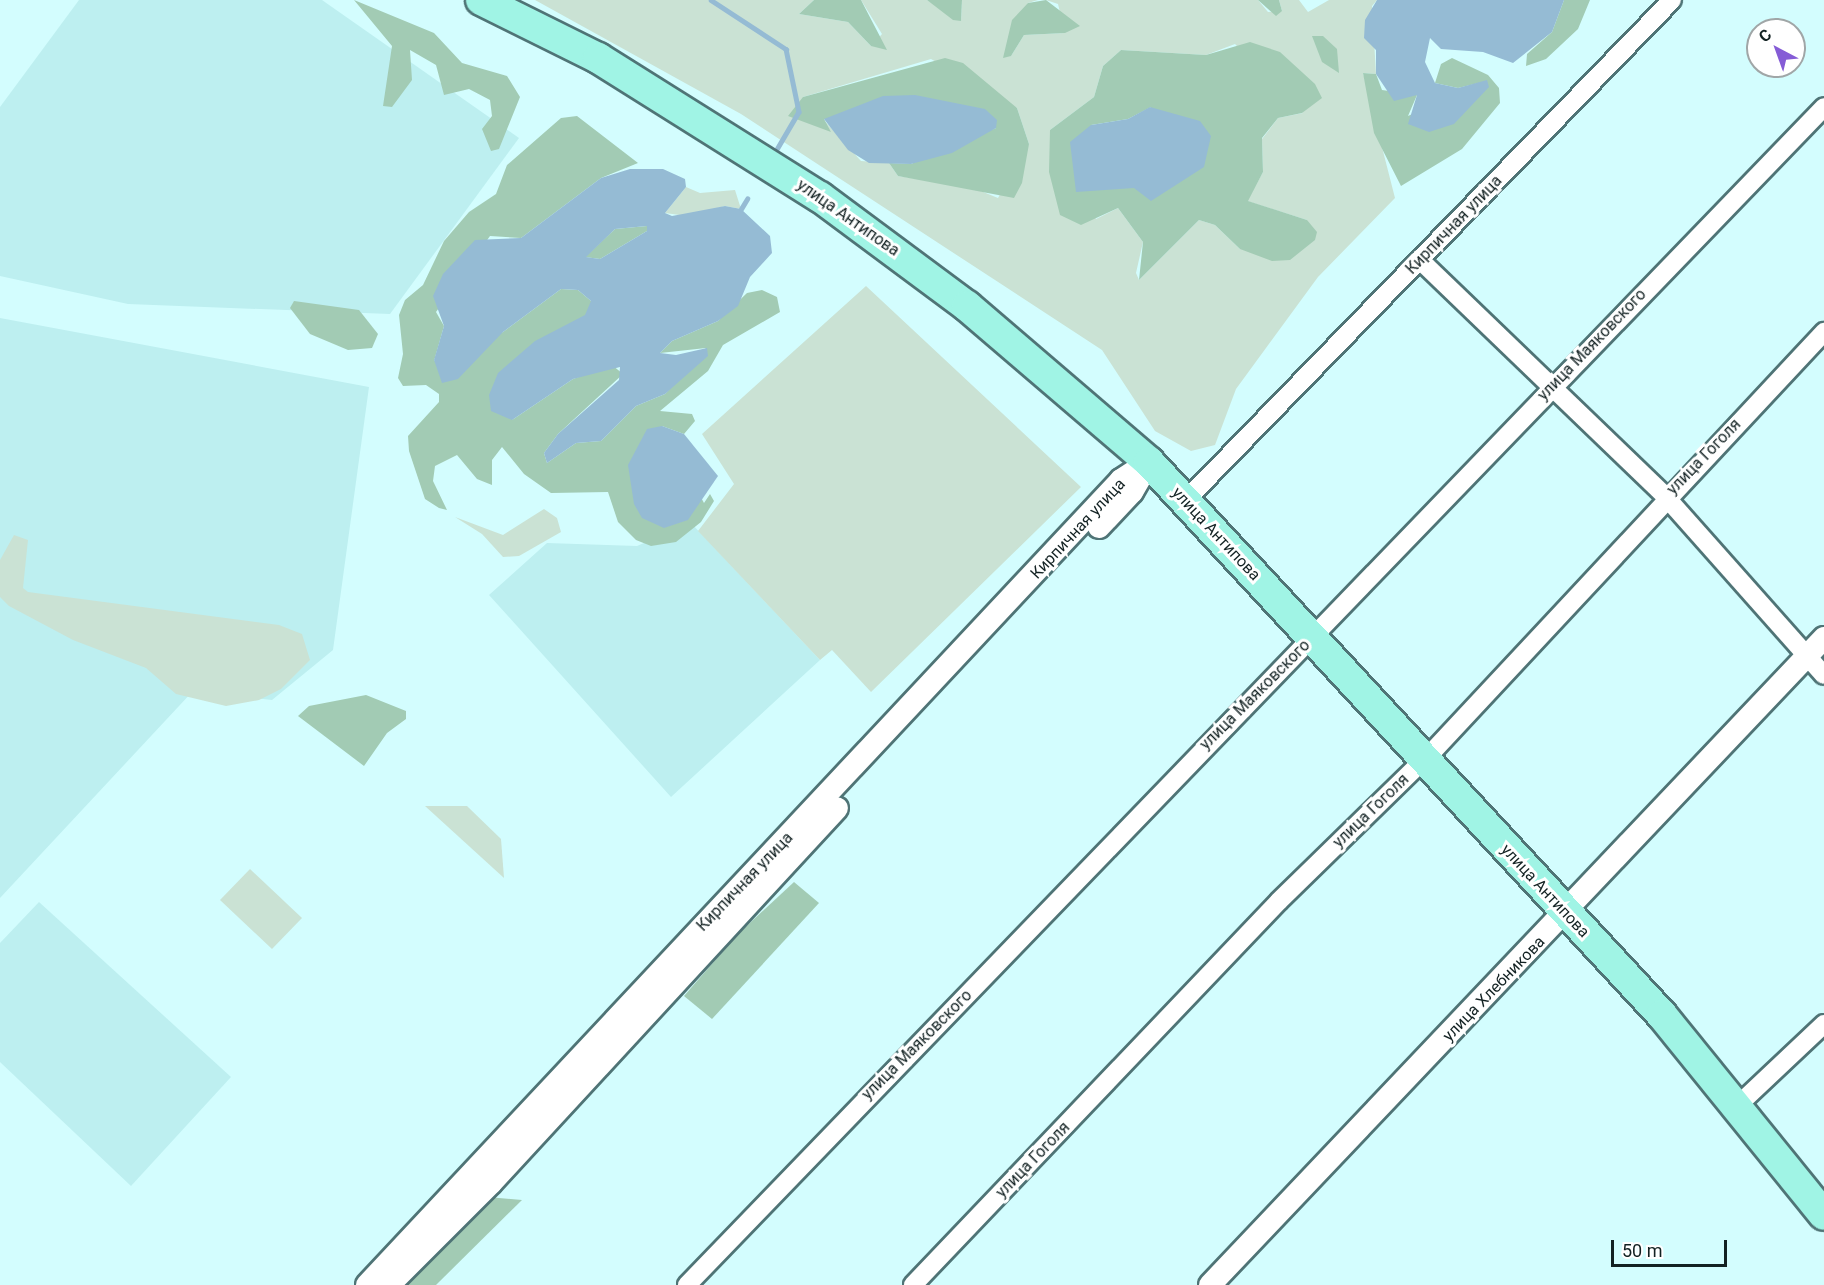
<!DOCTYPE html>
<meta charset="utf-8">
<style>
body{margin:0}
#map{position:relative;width:1824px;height:1285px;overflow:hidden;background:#d3fdfe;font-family:Roboto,sans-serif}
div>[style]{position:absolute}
.built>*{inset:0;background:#bdeff0}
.green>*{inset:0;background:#cae2d4}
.forest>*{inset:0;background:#a2cbb4}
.water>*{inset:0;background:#95bbd4}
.stream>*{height:4.5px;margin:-2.25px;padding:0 2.25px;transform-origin:2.25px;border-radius:2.25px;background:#95bbd4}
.roads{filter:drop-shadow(2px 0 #4f7476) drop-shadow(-2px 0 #4f7476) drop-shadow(0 2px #4f7476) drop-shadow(0 -2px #4f7476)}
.minor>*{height:18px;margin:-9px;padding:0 9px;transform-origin:9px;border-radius:9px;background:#fff}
.tertiary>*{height:22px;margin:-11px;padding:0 11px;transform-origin:11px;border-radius:11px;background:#fff}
.primary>*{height:30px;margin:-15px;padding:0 15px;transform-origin:15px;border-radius:15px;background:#a0f4e5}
span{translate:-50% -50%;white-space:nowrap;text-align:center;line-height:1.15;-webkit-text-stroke:6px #fff;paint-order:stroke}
.street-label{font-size:16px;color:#122122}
.north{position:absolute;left:1746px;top:18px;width:60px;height:60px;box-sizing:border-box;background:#fff;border:2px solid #a0a6a7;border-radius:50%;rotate:319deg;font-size:16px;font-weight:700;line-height:24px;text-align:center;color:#122122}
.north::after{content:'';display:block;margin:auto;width:21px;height:27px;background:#855cd6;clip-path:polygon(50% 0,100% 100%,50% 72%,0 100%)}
.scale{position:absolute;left:1611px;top:1240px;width:116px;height:27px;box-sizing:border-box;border:3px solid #122122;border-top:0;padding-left:8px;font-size:18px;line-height:21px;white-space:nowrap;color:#122122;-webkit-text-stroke:4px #fff;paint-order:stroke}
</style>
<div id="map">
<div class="built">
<i style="clip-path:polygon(79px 0,322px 0,519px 138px,390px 314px,128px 304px,0 276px,0 107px)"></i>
<i style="clip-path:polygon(0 318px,369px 387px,333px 650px,272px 700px,193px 691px,0 898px)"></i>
<i style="clip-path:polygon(691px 523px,820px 660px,671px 797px,489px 595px,547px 543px,637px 546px)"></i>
<i style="clip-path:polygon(39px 902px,231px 1077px,131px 1186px,0 1062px,0 943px)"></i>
</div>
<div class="green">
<i style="clip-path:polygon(evenodd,535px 0,814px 0,799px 14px,848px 22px,871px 46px,882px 34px,861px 0,927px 0,961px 21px,962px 0,1038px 0,1028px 3px,1011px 56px,1024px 35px,1065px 33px,1058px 4px,1046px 0,1258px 0,1268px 12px,1282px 11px,1279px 0,1299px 0,1308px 12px,1329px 0,1377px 0,1372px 6px,1376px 74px,1363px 73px,1395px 198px,1318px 277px,1236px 389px,1215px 445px,1191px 451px,1155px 431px,1102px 350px,741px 114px,535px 0,1235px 44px,1303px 113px,1278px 118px,1262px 139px,1263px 172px,1247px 201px,1307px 220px,1240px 249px,1215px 225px,1199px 220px,1139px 280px,1136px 273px,1143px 242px,1118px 208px,1096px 219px,1050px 130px,1094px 97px,1103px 66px,1121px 50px,1206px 55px,1235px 44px,535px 0,931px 59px,1017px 108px,1029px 144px,998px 198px,971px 187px,898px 176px,889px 163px,861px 161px,803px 97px,931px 59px)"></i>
<i style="clip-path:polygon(686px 187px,700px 193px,735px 190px,741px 209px,725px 206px,687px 216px,665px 213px)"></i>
<i style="clip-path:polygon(866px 286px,1081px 487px,871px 692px,832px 650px,820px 660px,698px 531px,734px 484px,702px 434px)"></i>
<i style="clip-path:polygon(544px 509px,557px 518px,561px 532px,519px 556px,503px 557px,482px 534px,455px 517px,503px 535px)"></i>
<i style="clip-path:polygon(14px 535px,28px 540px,23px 588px,28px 592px,279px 625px,302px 634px,310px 660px,281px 689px,259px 700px,226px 706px,176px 694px,146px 668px,73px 640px,9px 606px,0 597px,0 560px)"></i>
<i style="clip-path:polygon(425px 806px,467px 806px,501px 839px,504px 878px)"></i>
<i style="clip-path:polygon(250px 869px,302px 918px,272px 949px,220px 900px)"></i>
</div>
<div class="forest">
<i style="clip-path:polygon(354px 0,434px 33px,462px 63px,507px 76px,520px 97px,499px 149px,491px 151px,482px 129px,492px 116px,490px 100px,469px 89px,444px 95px,436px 65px,410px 50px,412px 80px,392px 107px,383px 106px,392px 46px)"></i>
<i style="clip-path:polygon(814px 0,861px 0,887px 50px,871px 46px,848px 22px,799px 14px)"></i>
<i style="clip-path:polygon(927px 0,962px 0,961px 21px,953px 20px)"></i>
<i style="clip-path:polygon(1046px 0,1080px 26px,1065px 33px,1024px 35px,1011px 56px,1003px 58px,1012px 20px,1028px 3px)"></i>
<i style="clip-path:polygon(1258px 0,1279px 0,1282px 11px,1276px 16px)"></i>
<i style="clip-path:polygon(1564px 0,1590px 0,1578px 29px,1546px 59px,1526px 66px,1527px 54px,1552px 32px)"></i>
<i style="clip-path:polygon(1312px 36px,1323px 36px,1337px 49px,1339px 73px,1322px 62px)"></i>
<i style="clip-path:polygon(evenodd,1250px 42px,1280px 52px,1315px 84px,1322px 98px,1302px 113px,1278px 118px,1262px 138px,1263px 172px,1248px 201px,1307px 220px,1317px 232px,1315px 240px,1290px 260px,1272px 261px,1240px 249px,1215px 225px,1199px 220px,1139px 280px,1143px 242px,1118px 208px,1081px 225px,1060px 215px,1049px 172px,1050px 130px,1094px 97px,1103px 66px,1121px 50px,1206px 55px,1250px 42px,1151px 107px,1134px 188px,1115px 186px,1091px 125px,1128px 119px,1151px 107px)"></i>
<i style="clip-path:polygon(945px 58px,963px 63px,1017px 108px,1029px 144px,1022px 183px,1014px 198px,898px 176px,889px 163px,911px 164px,996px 128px,824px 119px,831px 132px,788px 116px,803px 97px)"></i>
<i style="clip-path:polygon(1452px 58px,1488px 75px,1499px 88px,1500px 103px,1462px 149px,1401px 186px,1374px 133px,1363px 73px,1376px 74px,1382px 90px,1417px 95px,1408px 116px,1487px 81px,1458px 88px,1435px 83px,1441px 64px)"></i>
<i style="clip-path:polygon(577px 116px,638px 163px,601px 178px,521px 238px,490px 236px,436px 312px,444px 326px,434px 361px,503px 332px,561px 289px,578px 290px,591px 301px,591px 309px,512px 420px,573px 379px,612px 365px,623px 374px,558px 434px,544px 453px,547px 463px,576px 443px,601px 441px,636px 406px,665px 394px,706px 348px,660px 353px,672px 341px,718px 321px,747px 293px,762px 290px,777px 297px,780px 312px,723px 345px,708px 371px,660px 411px,692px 414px,695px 421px,684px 434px,662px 426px,704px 503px,710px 494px,714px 501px,701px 522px,676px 542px,651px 546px,636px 540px,618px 522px,608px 492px,551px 493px,524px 474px,502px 447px,492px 460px,492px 485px,477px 479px,457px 455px,435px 466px,433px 481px,447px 510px,439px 508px,425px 499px,409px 451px,408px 436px,439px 402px,439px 394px,426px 385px,403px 386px,398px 378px,403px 354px,399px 315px,405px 300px,423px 285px,444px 241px,469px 212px,496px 194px,507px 165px,561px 118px)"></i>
<i style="clip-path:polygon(647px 226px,647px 231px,600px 259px,585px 257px,615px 229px)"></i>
<i style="clip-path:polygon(294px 301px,359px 310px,378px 334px,372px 348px,348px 350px,310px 334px,290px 308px)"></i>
<i style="clip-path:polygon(366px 695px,406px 711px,406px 719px,387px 733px,364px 766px,298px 716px,309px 706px)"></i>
<i style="clip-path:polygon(794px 882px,819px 903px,712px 1019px,684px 996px,738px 934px)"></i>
<i style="clip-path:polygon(488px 1197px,522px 1200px,436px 1285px,405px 1285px)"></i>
</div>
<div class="water">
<i style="clip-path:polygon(1377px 0,1564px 0,1552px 32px,1513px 63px,1483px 52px,1441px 49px,1430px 38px,1425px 62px,1435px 83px,1458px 88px,1487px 80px,1489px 87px,1454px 124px,1429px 132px,1408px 124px,1417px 95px,1394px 101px,1376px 74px,1376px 50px,1364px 38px,1365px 20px)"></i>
<i style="clip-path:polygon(915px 95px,985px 109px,997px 120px,996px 128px,952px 153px,911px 164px,869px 163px,848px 150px,824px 119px,883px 96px)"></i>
<i style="clip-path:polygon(1150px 107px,1200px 121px,1211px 136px,1204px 167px,1151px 201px,1134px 188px,1076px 192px,1070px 142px,1091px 125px,1128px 119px)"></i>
<i style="clip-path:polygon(evenodd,630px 169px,663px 169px,685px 179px,686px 187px,665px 213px,672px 216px,725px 206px,741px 209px,770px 236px,772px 253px,750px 277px,738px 306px,718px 321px,672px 341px,660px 353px,676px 355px,707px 348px,708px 356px,665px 394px,636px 406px,601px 441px,576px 443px,547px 463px,544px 453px,558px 434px,619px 380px,620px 367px,573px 379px,512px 420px,491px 411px,489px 395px,498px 373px,535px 341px,585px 315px,591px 301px,578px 290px,561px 289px,503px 332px,458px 379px,442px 383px,434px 360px,444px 326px,433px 296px,443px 274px,475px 240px,521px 238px,601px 178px,630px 169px,647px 226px,647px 231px,600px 259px,586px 257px,615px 229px,647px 226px)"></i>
<i style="clip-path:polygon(662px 426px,684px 434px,718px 476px,688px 520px,664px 528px,642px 518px,634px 504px,628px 465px,647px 429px)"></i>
</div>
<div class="stream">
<i style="left:711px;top:0;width:90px;rotate:33.2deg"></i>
<i style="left:786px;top:49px;width:64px;rotate:78.3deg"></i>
<i style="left:799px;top:112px;width:42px;rotate:120.3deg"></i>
<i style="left:741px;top:209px;width:12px;rotate:-59deg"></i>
</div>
<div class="roads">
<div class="minor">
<i style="left:1420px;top:260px;width:340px;rotate:43.9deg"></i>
<i style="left:1665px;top:496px;width:239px;rotate:48.4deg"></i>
<i style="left:1186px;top:500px;width:697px;rotate:-45.81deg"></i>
<i style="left:1736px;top:1107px;width:121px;rotate:-43.3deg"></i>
<i style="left:687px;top:1285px;width:1637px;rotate:-46.01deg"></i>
<i style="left:913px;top:1285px;width:530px;rotate:-46.37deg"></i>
<i style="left:1279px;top:901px;width:216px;rotate:-44.3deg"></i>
<i style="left:1434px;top:750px;width:572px;rotate:-46.98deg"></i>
</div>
<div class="tertiary">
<i style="left:1099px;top:527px;width:48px;rotate:-46.7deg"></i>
<i style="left:1132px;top:492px;width:32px;rotate:-60deg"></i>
<i style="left:367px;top:1285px;width:1103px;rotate:-46.87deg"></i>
<i style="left:1121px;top:480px;width:33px;rotate:-33deg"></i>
<i style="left:389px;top:1285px;width:144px;rotate:-45deg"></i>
<i style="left:491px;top:1183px;width:510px;rotate:-47.3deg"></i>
<i style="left:1210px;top:1285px;width:892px;rotate:-46.5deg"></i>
</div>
<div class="primary">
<i style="left:481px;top:0;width:131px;rotate:26.4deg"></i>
<i style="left:598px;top:58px;width:262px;rotate:32.1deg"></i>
<i style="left:820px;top:197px;width:183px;rotate:36.6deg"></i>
<i style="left:967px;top:306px;width:240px;rotate:40.6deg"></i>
<i style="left:1149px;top:462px;width:754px;rotate:47.15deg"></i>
<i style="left:1662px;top:1015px;width:257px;rotate:51deg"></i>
</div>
</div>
<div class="street-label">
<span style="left:848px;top:218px;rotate:35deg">улица Антипова</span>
<span style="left:1454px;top:225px;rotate:-46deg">Кирпичная улица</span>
<span style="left:1592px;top:345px;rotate:-46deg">улица Маяковского</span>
<span style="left:1704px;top:457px;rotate:-46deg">улица Гоголя</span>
<span style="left:1078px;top:529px;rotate:-47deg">Кирпичная улица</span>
<span style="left:1216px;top:534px;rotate:47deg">улица Антипова</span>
<span style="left:1255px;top:695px;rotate:-45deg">улица Маяковского</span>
<span style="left:1371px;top:811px;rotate:-44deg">улица Гоголя</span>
<span style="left:745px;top:882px;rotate:-46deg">Кирпичная улица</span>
<span style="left:1545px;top:891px;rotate:47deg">улица Антипова</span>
<span style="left:1494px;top:989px;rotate:-46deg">улица Хлебникова</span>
<span style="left:917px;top:1045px;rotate:-45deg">улица Маяковского</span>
<span style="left:1033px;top:1160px;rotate:-46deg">улица Гоголя</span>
</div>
<div class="north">С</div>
<div class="scale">50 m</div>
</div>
